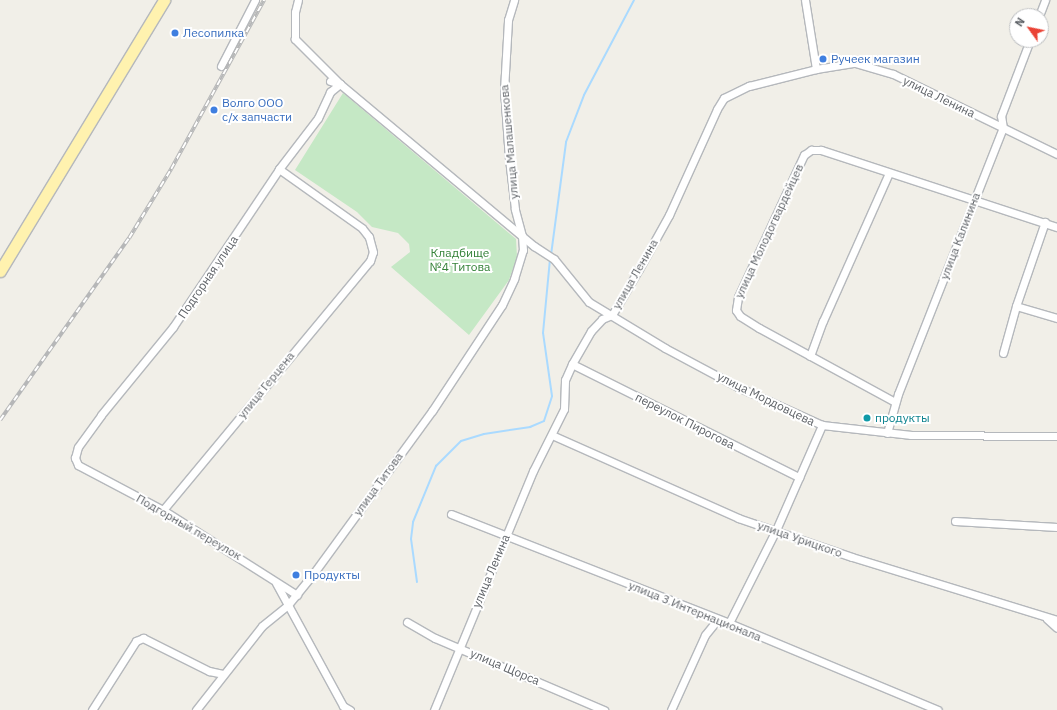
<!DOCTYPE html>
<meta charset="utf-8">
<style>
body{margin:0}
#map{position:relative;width:1057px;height:710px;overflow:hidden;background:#f1efe8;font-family:"IBM Plex Sans",sans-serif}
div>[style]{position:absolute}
.green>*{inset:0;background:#c5e8c5}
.stream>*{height:2px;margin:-1px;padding:0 1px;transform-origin:1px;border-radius:1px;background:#aadaff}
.roads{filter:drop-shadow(1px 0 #b5b8bc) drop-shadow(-1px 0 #b5b8bc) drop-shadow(0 1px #b5b8bc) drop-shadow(0 -1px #b5b8bc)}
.street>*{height:7px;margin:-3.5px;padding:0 3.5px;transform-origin:3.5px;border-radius:3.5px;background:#fff}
.primary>*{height:11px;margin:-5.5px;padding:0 5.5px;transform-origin:5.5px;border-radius:5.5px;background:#fff2af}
.rail>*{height:3.5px;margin-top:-1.75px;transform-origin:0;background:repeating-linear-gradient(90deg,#fff 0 6px,#b6b7b8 0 12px);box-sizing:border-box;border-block:1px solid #b6b7b8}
.dots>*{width:11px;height:11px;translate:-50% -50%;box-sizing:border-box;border:2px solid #fff;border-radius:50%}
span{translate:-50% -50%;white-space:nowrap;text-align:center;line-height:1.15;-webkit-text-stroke:4px #fff;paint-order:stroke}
.shop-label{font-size:12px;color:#366cbe}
.left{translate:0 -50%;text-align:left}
.street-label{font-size:12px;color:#5f6368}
.park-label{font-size:12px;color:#348238}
.culture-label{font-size:12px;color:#0d838f}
.north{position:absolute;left:1009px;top:8px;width:40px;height:40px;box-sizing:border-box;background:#fff;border:1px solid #bfc1c3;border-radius:50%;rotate:303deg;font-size:11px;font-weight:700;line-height:16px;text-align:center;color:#5f6368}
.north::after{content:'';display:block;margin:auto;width:14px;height:18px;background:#ea4335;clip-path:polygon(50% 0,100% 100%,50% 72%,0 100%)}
</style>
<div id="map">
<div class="green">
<i style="clip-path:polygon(343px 93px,516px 239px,517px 257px,509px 280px,469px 335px,391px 267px,410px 252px,409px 244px,398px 233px,372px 227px,357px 212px,295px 170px)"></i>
</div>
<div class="stream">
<i style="left:551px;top:255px;width:114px;rotate:-82.4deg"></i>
<i style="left:566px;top:142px;width:50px;rotate:-69deg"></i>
<i style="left:584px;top:95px;width:107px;rotate:-62.2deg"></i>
<i style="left:417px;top:582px;width:43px;rotate:-97.9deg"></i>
<i style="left:411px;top:539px;width:17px;rotate:-83deg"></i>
<i style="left:413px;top:522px;width:61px;rotate:-67.7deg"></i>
<i style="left:436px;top:466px;width:35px;rotate:-45deg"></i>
<i style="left:461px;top:441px;width:24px;rotate:-17deg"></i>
<i style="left:484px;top:434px;width:47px;rotate:-8.7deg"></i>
<i style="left:530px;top:427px;width:15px;rotate:-23deg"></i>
<i style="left:544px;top:421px;width:26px;rotate:-72deg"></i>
<i style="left:552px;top:396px;width:64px;rotate:-98.1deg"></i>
<i style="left:543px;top:333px;width:74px;rotate:-84.6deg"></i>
</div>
<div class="roads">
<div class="street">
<i style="left:805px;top:0;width:70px;rotate:80.9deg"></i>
<i style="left:1039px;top:16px;width:17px;rotate:-69deg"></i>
<i style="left:221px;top:66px;width:74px;rotate:-62.7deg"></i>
<i style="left:330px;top:81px;width:10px;rotate:17deg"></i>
<i style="left:340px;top:84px;width:253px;rotate:39.9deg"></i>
<i style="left:534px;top:246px;width:24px;rotate:33deg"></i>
<i style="left:554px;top:259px;width:55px;rotate:50.9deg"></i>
<i style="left:589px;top:302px;width:89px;rotate:31.2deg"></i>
<i style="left:665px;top:348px;width:83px;rotate:28.1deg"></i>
<i style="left:738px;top:387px;width:92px;rotate:24.3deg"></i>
<i style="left:822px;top:425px;width:90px;rotate:6.4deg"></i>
<i style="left:911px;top:435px;width:146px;rotate:0.4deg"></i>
<i style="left:1016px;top:306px;width:43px;rotate:16.3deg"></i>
<i style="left:1003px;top:353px;width:49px;rotate:-74.5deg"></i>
<i style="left:1016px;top:306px;width:89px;rotate:-71deg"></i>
<i style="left:810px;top:356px;width:37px;rotate:-70deg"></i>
<i style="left:823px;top:321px;width:162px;rotate:-66deg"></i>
<i style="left:572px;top:364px;width:254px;rotate:26.5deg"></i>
<i style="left:895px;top:402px;width:155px;rotate:-151.4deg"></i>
<i style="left:759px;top:328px;width:22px;rotate:-148deg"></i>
<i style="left:740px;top:316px;width:7px;rotate:-124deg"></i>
<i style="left:736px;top:310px;width:13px;rotate:-81deg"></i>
<i style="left:738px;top:297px;width:157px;rotate:-65.1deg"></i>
<i style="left:804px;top:155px;width:9px;rotate:-36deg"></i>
<i style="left:811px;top:150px;width:10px"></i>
<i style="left:821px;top:150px;width:248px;rotate:18.1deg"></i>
<i style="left:887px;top:433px;width:41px;rotate:-74.2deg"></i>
<i style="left:898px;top:394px;width:286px;rotate:-68.5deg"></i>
<i style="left:1003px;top:128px;width:12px;rotate:-99deg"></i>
<i style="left:1001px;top:116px;width:81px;rotate:-69.1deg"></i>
<i style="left:552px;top:435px;width:204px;rotate:24deg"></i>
<i style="left:738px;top:518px;width:120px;rotate:18.9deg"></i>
<i style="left:852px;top:557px;width:214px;rotate:17.1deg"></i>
<i style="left:163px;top:510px;width:324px;rotate:-50.3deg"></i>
<i style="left:370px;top:261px;width:9px;rotate:-72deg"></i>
<i style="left:373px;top:252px;width:16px;rotate:-105deg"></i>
<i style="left:369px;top:237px;width:11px;rotate:-128deg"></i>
<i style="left:362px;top:228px;width:102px;rotate:-144.6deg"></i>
<i style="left:451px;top:514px;width:299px;rotate:21.4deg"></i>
<i style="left:729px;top:623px;width:226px;rotate:22.6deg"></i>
<i style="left:955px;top:521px;width:102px;rotate:3.4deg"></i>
<i style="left:276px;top:583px;width:140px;rotate:61.4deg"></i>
<i style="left:343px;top:706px;width:8px;rotate:30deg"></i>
<i style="left:297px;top:595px;width:159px;rotate:-147.6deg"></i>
<i style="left:163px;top:510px;width:96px;rotate:-152.1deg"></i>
<i style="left:78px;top:465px;width:8px;rotate:-113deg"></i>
<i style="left:75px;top:458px;width:11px;rotate:-75deg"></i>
<i style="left:78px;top:447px;width:39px;rotate:-54deg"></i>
<i style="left:101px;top:415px;width:114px;rotate:-50.7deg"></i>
<i style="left:173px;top:327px;width:190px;rotate:-56.1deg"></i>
<i style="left:279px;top:169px;width:64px;rotate:-52.6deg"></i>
<i style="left:318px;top:118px;width:29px;rotate:-65deg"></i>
<i style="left:330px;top:92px;width:13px;rotate:-39deg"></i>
<i style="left:340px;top:84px;width:64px;rotate:-135deg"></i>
<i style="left:295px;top:39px;width:27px;rotate:-90deg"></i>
<i style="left:295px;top:12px;width:12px;rotate:-76deg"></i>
<i style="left:1047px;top:619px;width:13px;rotate:42deg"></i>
<i style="left:407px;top:622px;width:32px;rotate:30deg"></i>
<i style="left:435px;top:638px;width:184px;rotate:23.1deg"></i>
<i style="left:729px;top:623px;width:104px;rotate:-63.2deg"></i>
<i style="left:776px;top:530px;width:115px;rotate:-66.3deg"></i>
<i style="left:92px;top:710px;width:82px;rotate:-57.5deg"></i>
<i style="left:136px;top:641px;width:8px;rotate:-23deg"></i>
<i style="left:143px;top:638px;width:74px;rotate:26.6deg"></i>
<i style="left:209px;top:671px;width:14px;rotate:12deg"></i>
<i style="left:196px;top:710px;width:107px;rotate:-51.8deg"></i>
<i style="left:262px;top:626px;width:32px;rotate:-39deg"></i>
<i style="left:287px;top:606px;width:41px;rotate:-50.9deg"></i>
<i style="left:313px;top:574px;width:202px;rotate:-53.9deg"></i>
<i style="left:432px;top:411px;width:127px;rotate:-56.6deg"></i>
<i style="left:502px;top:305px;width:29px;rotate:-65deg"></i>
<i style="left:514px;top:279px;width:30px;rotate:-73deg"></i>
<i style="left:523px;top:250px;width:14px;rotate:-94deg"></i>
<i style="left:522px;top:236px;width:28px;rotate:-105deg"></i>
<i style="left:515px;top:209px;width:50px;rotate:-96.8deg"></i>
<i style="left:509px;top:159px;width:69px;rotate:-94.1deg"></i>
<i style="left:504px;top:90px;width:70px;rotate:-86.7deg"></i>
<i style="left:508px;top:20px;width:21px;rotate:-73deg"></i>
<i style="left:434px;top:710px;width:259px;rotate:-67.5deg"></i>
<i style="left:533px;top:471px;width:69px;rotate:-63.4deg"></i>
<i style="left:564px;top:409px;width:29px;rotate:-88deg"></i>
<i style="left:565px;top:380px;width:17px;rotate:-66deg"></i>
<i style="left:572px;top:364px;width:38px;rotate:-60deg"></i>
<i style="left:591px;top:331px;width:16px;rotate:-47deg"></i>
<i style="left:602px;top:319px;width:11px;rotate:-22deg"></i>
<i style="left:612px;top:315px;width:53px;rotate:-59.6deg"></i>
<i style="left:639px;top:269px;width:62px;rotate:-60.9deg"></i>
<i style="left:669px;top:215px;width:116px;rotate:-65.6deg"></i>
<i style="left:717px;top:109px;width:13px;rotate:-58deg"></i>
<i style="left:724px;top:98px;width:28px;rotate:-26deg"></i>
<i style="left:749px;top:86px;width:69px;rotate:-14.2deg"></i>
<i style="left:816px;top:69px;width:39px;rotate:-9deg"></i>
<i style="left:855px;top:63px;width:40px;rotate:16deg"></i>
<i style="left:893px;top:74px;width:182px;rotate:26deg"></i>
<i style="left:671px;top:710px;width:82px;rotate:-65.6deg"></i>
<i style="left:705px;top:635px;width:19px;rotate:-51deg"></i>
</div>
<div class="primary">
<i style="left:0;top:271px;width:317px;rotate:-58.8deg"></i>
</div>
</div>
<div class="rail">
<i style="left:0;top:420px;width:223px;rotate:-54.7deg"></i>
<i style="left:129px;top:238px;width:81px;rotate:-58.7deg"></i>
<i style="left:171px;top:169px;width:193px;rotate:-61.2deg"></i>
</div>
<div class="dots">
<i style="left:175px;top:33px;background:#3f7fe0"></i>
<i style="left:823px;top:59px;background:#3f7fe0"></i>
<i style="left:214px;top:110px;background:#3f7fe0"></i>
<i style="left:867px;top:418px;background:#0f9aa8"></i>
<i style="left:296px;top:575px;background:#3f7fe0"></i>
</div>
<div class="shop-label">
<span class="left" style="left:183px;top:33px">Лесопилка</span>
<span class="left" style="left:831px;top:59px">Ручеек магазин</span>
<span class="left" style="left:222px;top:110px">Волго ООО<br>с/х запчасти</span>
<span class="left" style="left:304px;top:575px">Продукты</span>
</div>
<div class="street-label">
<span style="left:939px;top:97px;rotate:26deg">улица Ленина</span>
<span style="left:509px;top:142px;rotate:-95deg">улица Малашенкова</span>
<span style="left:769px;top:231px;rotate:-65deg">улица Молодогвардейцев</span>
<span style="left:960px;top:236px;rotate:-69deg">улица Калинина</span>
<span style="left:635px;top:274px;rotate:-60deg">улица Ленина</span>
<span style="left:208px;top:277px;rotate:-56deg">Подгорная улица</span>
<span style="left:266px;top:385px;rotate:-51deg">улица Герцена</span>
<span style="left:766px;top:399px;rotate:26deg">улица Мордовцева</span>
<span style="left:685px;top:421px;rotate:27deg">переулок Пирогова</span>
<span style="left:378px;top:484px;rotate:-54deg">улица Титова</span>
<span style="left:189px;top:527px;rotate:30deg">Подгорный переулок</span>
<span style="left:800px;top:539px;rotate:19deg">улица Урицкого</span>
<span style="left:491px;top:571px;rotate:-67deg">улица Ленина</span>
<span style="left:695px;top:611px;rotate:22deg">улица 3 Интернационала</span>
<span style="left:505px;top:667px;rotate:23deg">улица Щорса</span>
</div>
<div class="park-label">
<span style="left:460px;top:260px">Кладбище<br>№4 Титова</span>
</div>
<div class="culture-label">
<span class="left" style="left:875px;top:418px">продукты</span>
</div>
<div class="north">N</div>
</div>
